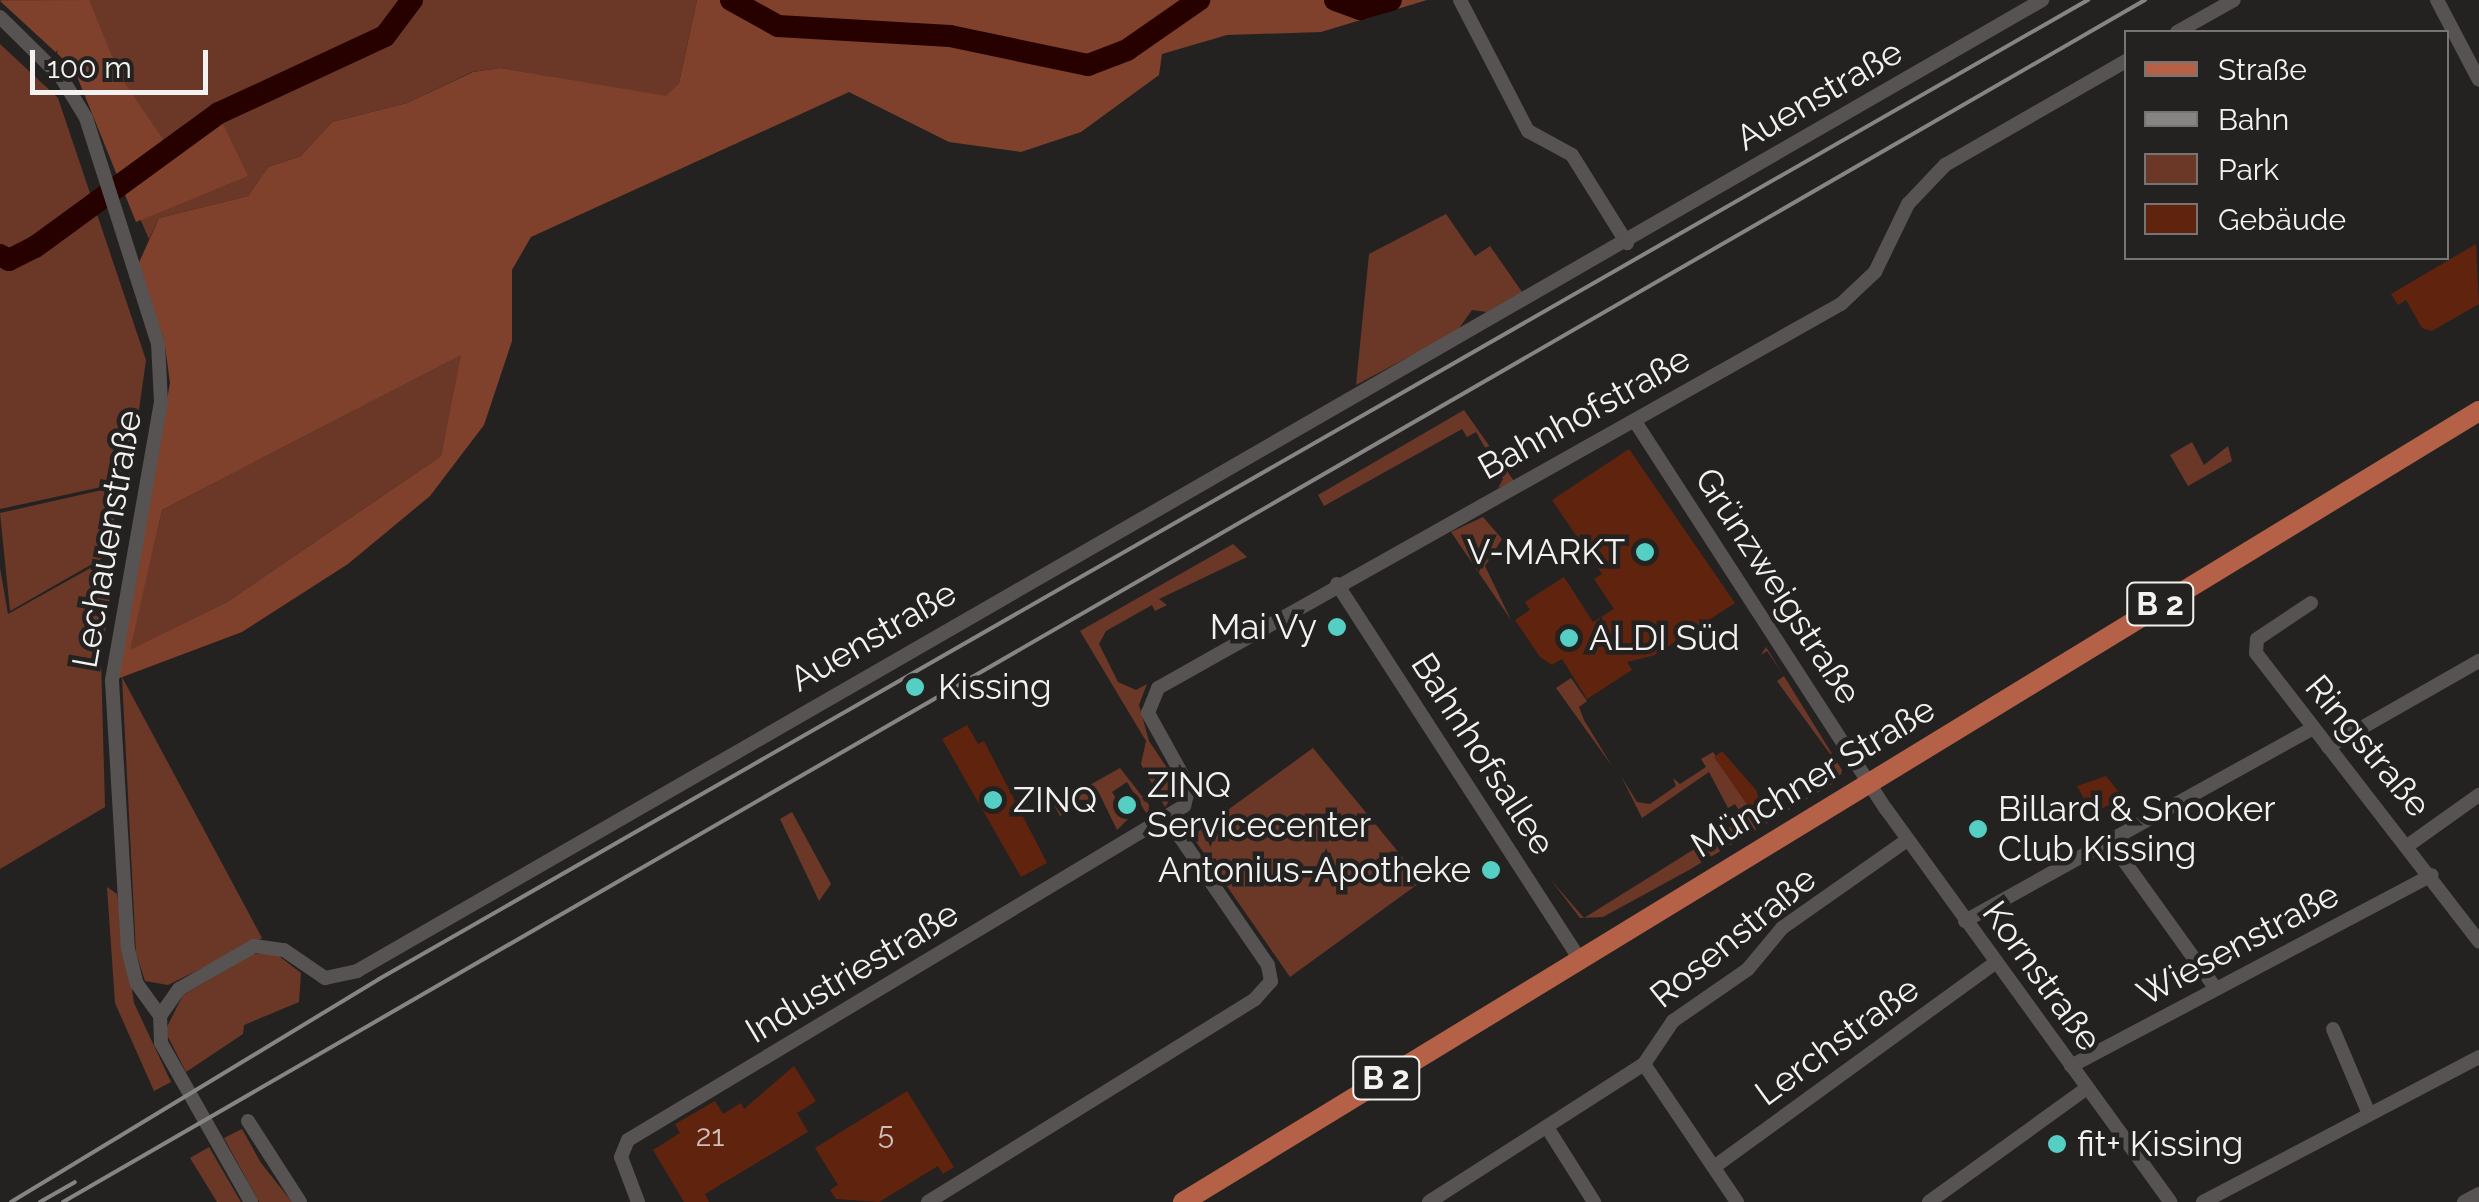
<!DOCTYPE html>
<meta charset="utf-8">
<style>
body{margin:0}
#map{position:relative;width:2479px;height:1202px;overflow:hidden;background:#242221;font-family:Raleway,sans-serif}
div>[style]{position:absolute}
.green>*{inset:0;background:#6b3828}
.forest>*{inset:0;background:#7f402c}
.river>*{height:22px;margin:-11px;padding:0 11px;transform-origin:11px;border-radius:11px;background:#270000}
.building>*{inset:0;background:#5f230e}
.street>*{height:14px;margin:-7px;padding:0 7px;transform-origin:7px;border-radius:7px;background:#565352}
.primary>*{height:20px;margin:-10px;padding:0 10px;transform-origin:10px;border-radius:10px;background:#b46147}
.rail>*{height:4px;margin:-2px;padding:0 2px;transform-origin:2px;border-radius:2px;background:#878584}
.dots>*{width:28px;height:28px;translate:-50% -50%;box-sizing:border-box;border:5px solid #242221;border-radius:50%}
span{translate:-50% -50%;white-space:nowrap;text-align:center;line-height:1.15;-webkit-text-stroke:9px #242221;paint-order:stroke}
.number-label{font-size:30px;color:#cfbeb8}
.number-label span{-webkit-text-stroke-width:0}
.shield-label span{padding:2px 8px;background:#242221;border:2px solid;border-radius:8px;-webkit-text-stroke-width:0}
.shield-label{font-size:32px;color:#f4f2f1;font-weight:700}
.street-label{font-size:35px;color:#f4f2f1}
.poi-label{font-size:35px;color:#f4f2f1}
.right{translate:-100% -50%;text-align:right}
.left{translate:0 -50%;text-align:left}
.legend{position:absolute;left:2124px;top:30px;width:325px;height:230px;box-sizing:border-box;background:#242221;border:2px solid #777574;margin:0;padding:12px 18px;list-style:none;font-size:30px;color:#f4f2f1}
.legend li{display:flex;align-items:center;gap:20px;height:50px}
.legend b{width:50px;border:2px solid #777574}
.scale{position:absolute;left:30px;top:50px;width:178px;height:45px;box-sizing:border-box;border:5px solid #f4f2f1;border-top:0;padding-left:12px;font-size:30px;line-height:35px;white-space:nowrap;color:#f4f2f1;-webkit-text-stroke:8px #242221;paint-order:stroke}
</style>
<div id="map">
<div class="green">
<i style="clip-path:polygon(0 0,697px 0,679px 83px,666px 97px,501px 68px,472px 72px,407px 103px,332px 122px,301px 156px,268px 167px,248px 196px,159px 218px,149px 239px,74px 69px)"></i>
<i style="clip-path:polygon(0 44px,58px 98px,146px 360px,129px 481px,0 509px)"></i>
<i style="clip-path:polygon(1446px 214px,1475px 256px,1490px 246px,1522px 292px,1487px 312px,1472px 310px,1457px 331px,1356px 385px,1369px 254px)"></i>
<i style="clip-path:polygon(462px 354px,441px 456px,227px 602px,129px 651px,162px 510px)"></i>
<i style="clip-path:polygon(1464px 410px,1514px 481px,1498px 488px,1503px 479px,1476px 432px,1467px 437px,1462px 429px,1324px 506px,1318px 495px)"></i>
<i style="clip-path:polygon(2192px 442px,2204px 465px,2228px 446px,2232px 461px,2188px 486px,2170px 455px)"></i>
<i style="clip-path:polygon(120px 486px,108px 555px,10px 611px,0 513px)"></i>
<i style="clip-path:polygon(1483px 517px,1502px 539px,1485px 566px,1511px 620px,1451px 532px)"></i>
<i style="clip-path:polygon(1233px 544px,1247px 557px,1159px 599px,1167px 605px,1155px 611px,1152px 605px,1106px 631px,1099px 644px,1118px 682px,1136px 690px,1147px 684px,1139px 705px,1149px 741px,1179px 786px,1165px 807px,1141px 764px,1146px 741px,1080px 631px)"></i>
<i style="clip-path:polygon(103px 561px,115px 563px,101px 660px,105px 807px,0 869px,0 568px,8px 614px)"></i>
<i style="clip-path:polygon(1766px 647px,1842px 770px,1841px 774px,1832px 784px,1689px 870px,1603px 917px,1580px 918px,1551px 880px,1584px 918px,1744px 818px,1735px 804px,1728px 808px,1709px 772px,1642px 818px,1621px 776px,1637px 802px,1650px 804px,1676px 786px,1673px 778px,1680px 784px,1706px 767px,1701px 759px,1713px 752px,1761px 825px,1831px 783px,1833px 758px,1777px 681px,1784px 676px,1767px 651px,1761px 655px)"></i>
<i style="clip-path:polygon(122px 677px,262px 938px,168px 985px,145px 981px,136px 953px)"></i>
<i style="clip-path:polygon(1571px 678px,1587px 701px,1579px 707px,1584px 720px,1612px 766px,1556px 688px)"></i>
<i style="clip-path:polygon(1313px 748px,1422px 881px,1290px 977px,1192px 836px)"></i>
<i style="clip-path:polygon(1120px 768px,1149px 805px,1148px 816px,1127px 782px,1112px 792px,1128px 819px,1117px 830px,1099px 793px,1060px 816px,1054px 805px)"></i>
<i style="clip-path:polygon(792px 812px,831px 884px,819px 901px,780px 819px)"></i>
<i style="clip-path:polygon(107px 887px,117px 894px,134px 1003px,171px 1082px,154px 1091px,115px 1003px)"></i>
<i style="clip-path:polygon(275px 953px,301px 973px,299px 1002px,244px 1025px,243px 1034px,186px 1072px,165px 1031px,183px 995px,253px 954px)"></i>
<i style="clip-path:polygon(242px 1129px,261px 1163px,292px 1202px,259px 1202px,224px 1138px)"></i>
<i style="clip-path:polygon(209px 1147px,241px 1202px,217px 1202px,190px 1158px)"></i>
</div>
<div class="forest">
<i style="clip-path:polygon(89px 0,120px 76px,175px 157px,222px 122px,248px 176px,136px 222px,74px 69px,0 1px)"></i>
<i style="clip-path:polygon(evenodd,697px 0,1427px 0,1321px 32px,1227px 35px,1162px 54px,1159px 75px,1081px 132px,1021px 152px,949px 142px,849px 92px,531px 237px,512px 270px,512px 341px,484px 425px,430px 496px,348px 564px,242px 632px,117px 679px,170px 383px,164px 339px,137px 267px,159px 218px,248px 196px,268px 167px,301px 156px,332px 122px,407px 103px,473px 72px,501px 68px,666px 96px,679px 83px,697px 0,461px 355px,441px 456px,227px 602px,130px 650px,162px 510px,461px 355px)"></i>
</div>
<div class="river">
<i style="left:731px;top:0;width:54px;rotate:29deg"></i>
<i style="left:778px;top:26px;width:172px;rotate:3.3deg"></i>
<i style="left:950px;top:36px;width:141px;rotate:11.9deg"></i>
<i style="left:1088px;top:65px;width:42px;rotate:-21deg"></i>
<i style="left:1127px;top:50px;width:88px;rotate:-34.8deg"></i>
<i style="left:1335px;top:0;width:27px;rotate:20deg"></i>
<i style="left:1360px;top:9px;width:32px;rotate:-16deg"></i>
<i style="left:0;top:255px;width:10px;rotate:29deg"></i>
<i style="left:9px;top:260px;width:29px;rotate:-27deg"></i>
<i style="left:35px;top:247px;width:228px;rotate:-36.1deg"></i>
<i style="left:219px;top:113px;width:183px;rotate:-24.9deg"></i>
<i style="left:385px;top:36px;width:45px;rotate:-53.1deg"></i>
</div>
<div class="building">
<i style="clip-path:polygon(2476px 244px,2479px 304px,2432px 331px,2422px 328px,2406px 300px,2398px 305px,2391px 294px)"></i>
<i style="clip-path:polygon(1629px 449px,1735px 603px,1655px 655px,1627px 662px,1632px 670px,1587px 699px,1562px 659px,1552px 665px,1540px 657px,1515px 620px,1530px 610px,1525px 602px,1564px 577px,1593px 622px,1614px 609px,1594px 579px,1602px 574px,1552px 500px)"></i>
<i style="clip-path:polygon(967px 725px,978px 744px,984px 741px,1047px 863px,1021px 877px,942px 739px)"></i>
<i style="clip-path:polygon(1722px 751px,1756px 790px,1761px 806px,1753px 813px,1714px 757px)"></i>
<i style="clip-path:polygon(2106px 776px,2123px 797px,2092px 814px,2077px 786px)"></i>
<i style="clip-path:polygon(794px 1066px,816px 1101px,797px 1113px,808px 1132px,705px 1194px,709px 1202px,684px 1202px,653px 1150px,680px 1133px,675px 1124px,715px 1101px,723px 1114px,741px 1103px,744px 1109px)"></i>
<i style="clip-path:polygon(907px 1091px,954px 1167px,943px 1174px,938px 1166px,879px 1202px,836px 1199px,830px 1190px,838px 1185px,815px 1148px)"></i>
</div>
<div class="street">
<i style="left:1460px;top:0;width:148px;rotate:62.6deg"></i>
<i style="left:1528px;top:131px;width:50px;rotate:28.6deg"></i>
<i style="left:1572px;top:155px;width:104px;rotate:58deg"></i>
<i style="left:2437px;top:0;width:90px;rotate:62.3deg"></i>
<i style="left:0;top:17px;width:86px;rotate:44.5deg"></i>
<i style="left:61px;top:77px;width:48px;rotate:58.6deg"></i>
<i style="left:86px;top:118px;width:236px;rotate:72.3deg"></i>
<i style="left:158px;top:343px;width:59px;rotate:87.1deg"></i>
<i style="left:161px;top:402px;width:283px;rotate:100deg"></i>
<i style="left:112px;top:681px;width:268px;rotate:86.6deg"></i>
<i style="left:128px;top:949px;width:36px;rotate:76deg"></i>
<i style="left:137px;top:984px;width:39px;rotate:54deg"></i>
<i style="left:2177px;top:32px;width:65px;rotate:-29.3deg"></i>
<i style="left:1636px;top:423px;width:460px;rotate:57.1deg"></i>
<i style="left:1886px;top:809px;width:485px;rotate:54.1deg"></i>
<i style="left:1337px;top:584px;width:443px;rotate:57.1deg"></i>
<i style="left:2311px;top:603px;width:65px;rotate:146.3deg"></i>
<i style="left:2257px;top:639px;width:14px;rotate:94deg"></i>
<i style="left:2256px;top:653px;width:365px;rotate:52.3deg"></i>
<i style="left:2328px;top:747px;width:174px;rotate:-29.7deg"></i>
<i style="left:2109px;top:840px;width:183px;rotate:54.3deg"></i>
<i style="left:2410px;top:844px;width:85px;rotate:-35.4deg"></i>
<i style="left:1965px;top:921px;width:398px;rotate:-29deg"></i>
<i style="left:2333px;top:1029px;width:92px;rotate:67deg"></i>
<i style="left:2071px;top:1066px;width:408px;rotate:-27.9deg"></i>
<i style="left:248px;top:1121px;width:96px;rotate:57.3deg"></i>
<i style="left:1550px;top:1132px;width:83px;rotate:57.8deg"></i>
<i style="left:1714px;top:1167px;width:347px;rotate:-36deg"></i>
<i style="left:251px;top:1202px;width:183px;rotate:-119.5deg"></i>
<i style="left:161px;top:1043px;width:27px;rotate:-92deg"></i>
<i style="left:160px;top:1016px;width:33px;rotate:-55deg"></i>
<i style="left:179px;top:989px;width:86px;rotate:-29.8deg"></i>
<i style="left:254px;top:946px;width:30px;rotate:8deg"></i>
<i style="left:284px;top:950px;width:50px;rotate:34.3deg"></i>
<i style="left:325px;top:978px;width:33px;rotate:-12deg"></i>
<i style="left:357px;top:971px;width:1945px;rotate:-29.95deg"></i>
<i style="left:638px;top:1202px;width:48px;rotate:-110.7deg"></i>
<i style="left:621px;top:1157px;width:18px;rotate:-68deg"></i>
<i style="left:628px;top:1140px;width:649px;rotate:-30.99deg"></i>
<i style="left:1184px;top:806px;width:20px;rotate:-75deg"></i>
<i style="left:1189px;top:787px;width:85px;rotate:-119deg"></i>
<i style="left:1148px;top:713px;width:27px;rotate:-68deg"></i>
<i style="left:1158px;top:688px;width:784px;rotate:-29.35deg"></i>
<i style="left:1841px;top:304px;width:47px;rotate:-43.3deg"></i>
<i style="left:1875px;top:272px;width:76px;rotate:-64.1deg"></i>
<i style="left:1908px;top:204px;width:54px;rotate:-46.5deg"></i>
<i style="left:1945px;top:165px;width:209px;rotate:-29.9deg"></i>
<i style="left:928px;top:1202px;width:385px;rotate:-31.8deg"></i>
<i style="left:1255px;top:999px;width:24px;rotate:-48deg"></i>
<i style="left:1271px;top:981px;width:16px;rotate:-101deg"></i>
<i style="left:1268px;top:965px;width:178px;rotate:-124.5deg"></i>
<i style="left:1429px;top:1202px;width:255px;rotate:-32.7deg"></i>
<i style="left:1737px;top:1202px;width:166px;rotate:-124deg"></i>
<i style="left:1644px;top:1064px;width:52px;rotate:-56deg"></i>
<i style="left:1673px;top:1021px;width:91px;rotate:-34.7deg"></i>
<i style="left:1748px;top:969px;width:53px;rotate:-50.3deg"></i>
<i style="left:1782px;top:928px;width:153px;rotate:-35.1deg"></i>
<i style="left:1929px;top:1202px;width:195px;rotate:-35.8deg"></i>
<i style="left:2203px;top:1202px;width:312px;rotate:-27.7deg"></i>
<i style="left:2464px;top:1202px;width:17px;rotate:-28deg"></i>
</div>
<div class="primary">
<i style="left:1183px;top:1202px;width:1518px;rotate:-31.4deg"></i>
</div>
<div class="rail">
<i style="left:11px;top:1202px;width:430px;rotate:-31.2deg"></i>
<i style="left:379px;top:979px;width:1970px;rotate:-29.81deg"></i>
<i style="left:40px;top:1202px;width:40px;rotate:-29.7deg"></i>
<i style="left:63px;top:1202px;width:2404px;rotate:-30deg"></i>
</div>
<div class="dots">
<i style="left:1645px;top:552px;background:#55cec4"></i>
<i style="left:1337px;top:627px;background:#55cec4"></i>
<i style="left:1569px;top:638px;background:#55cec4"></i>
<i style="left:915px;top:687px;background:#55cec4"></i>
<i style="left:993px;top:800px;background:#55cec4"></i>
<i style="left:1127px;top:805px;background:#55cec4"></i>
<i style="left:1978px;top:829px;background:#55cec4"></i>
<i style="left:1491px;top:870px;background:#55cec4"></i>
<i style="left:2057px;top:1144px;background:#55cec4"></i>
</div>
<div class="number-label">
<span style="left:886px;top:1134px">5</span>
<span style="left:710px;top:1136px">21</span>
</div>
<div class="shield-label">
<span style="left:2160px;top:604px">B 2</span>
<span style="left:1386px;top:1078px">B 2</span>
</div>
<div class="street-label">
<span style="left:1819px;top:95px;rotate:-30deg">Auenstraße</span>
<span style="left:1584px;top:413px;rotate:-29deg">Bahnhofstraße</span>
<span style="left:107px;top:539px;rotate:-80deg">Lechauenstraße</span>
<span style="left:1778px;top:586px;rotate:57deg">Grünzweigstraße</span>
<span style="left:873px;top:636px;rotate:-30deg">Auenstraße</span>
<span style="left:2368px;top:746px;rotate:50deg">Ringstraße</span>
<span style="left:1483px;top:754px;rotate:57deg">Bahnhofsallee</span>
<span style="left:1813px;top:777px;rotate:-31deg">Münchner Straße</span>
<span style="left:1733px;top:937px;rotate:-39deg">Rosenstraße</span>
<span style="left:2238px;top:944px;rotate:-28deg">Wiesenstraße</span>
<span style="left:852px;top:972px;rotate:-31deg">Industriestraße</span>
<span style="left:2042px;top:976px;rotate:54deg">Kornstraße</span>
<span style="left:1837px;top:1041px;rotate:-36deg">Lerchstraße</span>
</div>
<div class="poi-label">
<span class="right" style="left:1625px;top:552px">V-MARKT</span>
<span class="right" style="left:1317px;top:627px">Mai Vy</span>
<span class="left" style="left:1589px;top:638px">ALDI Süd</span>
<span class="left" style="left:938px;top:687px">Kissing</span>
<span class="left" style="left:1147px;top:805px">ZINQ<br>Servicecenter</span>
<span class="left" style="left:1013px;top:800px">ZINQ</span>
<span class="left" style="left:1998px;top:829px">Billard &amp; Snooker<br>Club Kissing</span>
<span class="right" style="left:1471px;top:870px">Antonius-Apotheke</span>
<span class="left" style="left:2077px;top:1144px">fit+ Kissing</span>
</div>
<ul class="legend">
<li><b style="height:12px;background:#b46147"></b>Straße</li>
<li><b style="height:12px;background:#878584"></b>Bahn</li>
<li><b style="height:28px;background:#6b3828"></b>Park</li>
<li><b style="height:28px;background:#5f230e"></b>Gebäude</li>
</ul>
<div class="scale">100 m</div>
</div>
